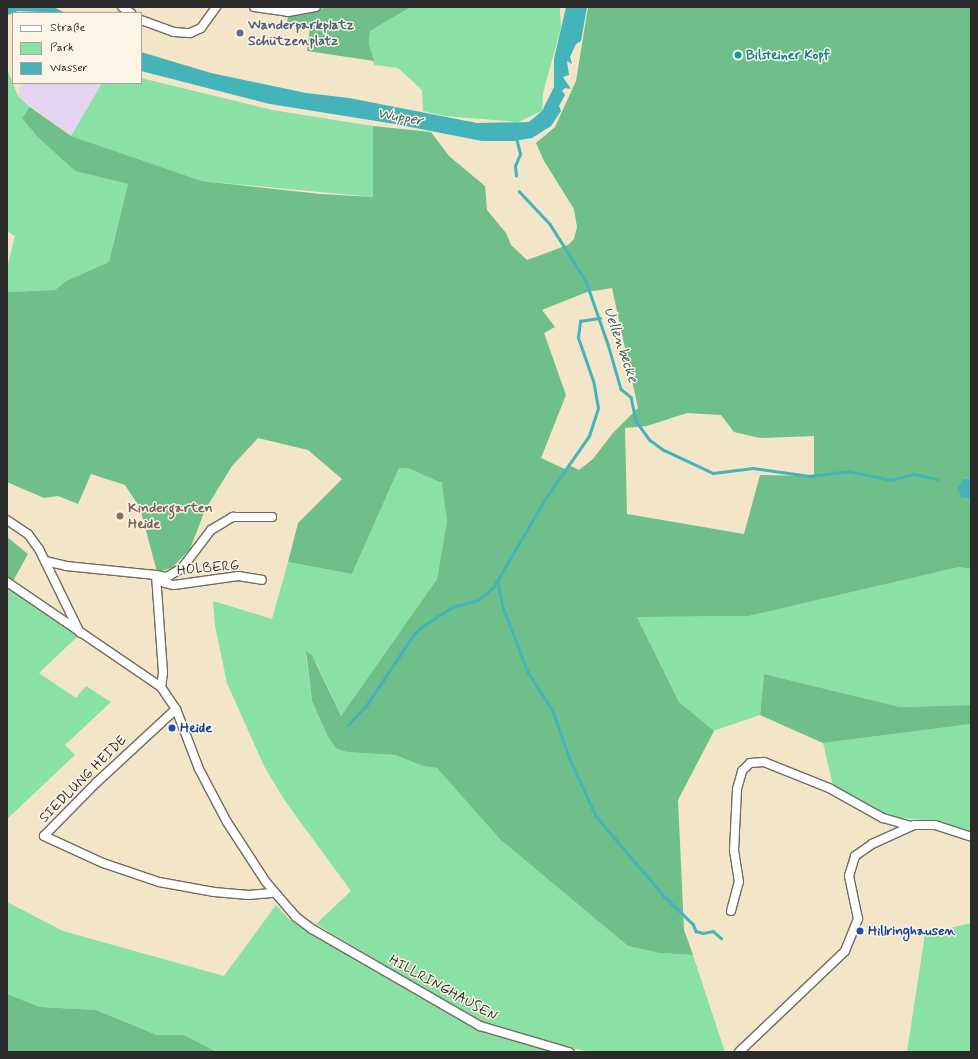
<!DOCTYPE html>
<meta charset="utf-8">
<style>
body{margin:0}
#map{position:relative;width:978px;height:1059px;overflow:hidden;background:#f2e5c8;font-family:Mynerve,sans-serif}
div>[style]{position:absolute}
.built>*{inset:0;background:#e5d3f1}
.green>*{inset:0;background:#89e1a5}
.forest>*{inset:0;background:#6ebf8a}
.water>*{inset:0;background:#44b4ba}
.stream>*{height:2.5px;margin:-1.25px;padding:0 1.25px;transform-origin:1.25px;border-radius:1.25px;background:#44b4ba}
.roads{filter:drop-shadow(1px 0 #716c62) drop-shadow(-1px 0 #716c62) drop-shadow(0 1px #716c62) drop-shadow(0 -1px #716c62)}
.street>*{height:8px;margin:-4px;padding:0 4px;transform-origin:4px;border-radius:4px;background:#fff}
.dots>*{width:11px;height:11px;translate:-50% -50%;box-sizing:border-box;border:2px solid #fcf5e5;border-radius:50%}
span{translate:-50% -50%;white-space:nowrap;text-align:center;line-height:1.15;-webkit-text-stroke:3px #fcf5e5;paint-order:stroke}
.service-label{font-size:14px;color:#4e5e75;font-weight:700}
.left{translate:0 -50%;text-align:left}
.culture-label{font-size:14px;color:#0d838f;font-weight:700}
.education-label{font-size:14px;color:#785e54;font-weight:700}
.street-label{font-size:14px;color:#2b2b2b}
.transit-label{font-size:14px;color:#164399;font-weight:700}
.water-label{font-size:15px;color:#345b5d;font-style:italic}
.frame{position:absolute;inset:0;border:8px solid #2b2b2b;pointer-events:none}
.legend{position:absolute;left:12px;top:12px;width:130px;height:72px;box-sizing:border-box;background:#fcf5e5;border:1px solid #a8a49b;margin:0;padding:5px 7px;list-style:none;font-size:12px;color:#2b2b2b}
.legend li{display:flex;align-items:center;gap:8px;height:20px}
.legend b{width:20px;border:1px solid #a8a49b}
</style>
<div id="map">
<div class="built">
<i style="clip-path:polygon(21px 83px,102px 83px,71px 136px,18px 96px)"></i>
</div>
<div class="green">
<i style="clip-path:polygon(411px 7px,560px 7px,561px 27px,543px 93px,542px 111px,518px 122px,445px 116px,423px 111px,422px 90px,398px 68px,374px 65px,369px 44px,370px 31px)"></i>
<i style="clip-path:polygon(7px 69px,18px 96px,30px 107px,22px 118px,75px 171px,128px 184px,109px 262px,66px 281px,55px 290px,7px 292px,7px 268px,15px 236px,7px 231px)"></i>
<i style="clip-path:polygon(141px 78px,272px 110px,373px 126px,373px 197px,202px 181px,71px 136px,102px 83px,141px 83px)"></i>
<i style="clip-path:polygon(399px 468px,408px 468px,434px 477px,444px 486px,447px 521px,437px 579px,341px 716px,316px 662px,306px 656px,312px 701px,327px 735px,347px 752px,395px 755px,423px 766px,437px 768px,568px 895px,628px 946px,659px 953px,693px 955px,725px 1052px,592px 1052px,561px 1046px,513px 1032px,481px 1021px,452px 1006px,316px 924px,351px 891px,285px 801px,264px 766px,227px 683px,215px 626px,213px 601px,272px 619px,288px 562px,352px 574px)"></i>
<i style="clip-path:polygon(959px 567px,971px 569px,971px 705px,900px 707px,764px 674px,760px 715px,713px 731px,679px 702px,637px 617px,749px 616px)"></i>
<i style="clip-path:polygon(11px 585px,80px 634px,39px 673px,76px 698px,86px 686px,111px 702px,65px 745px,75px 755px,7px 819px,7px 590px)"></i>
<i style="clip-path:polygon(971px 724px,971px 834px,933px 821px,884px 816px,833px 786px,823px 743px)"></i>
<i style="clip-path:polygon(7px 902px,63px 931px,224px 976px,276px 905px,289px 919px,309px 932px,337px 946px,449px 1014px,480px 1031px,553px 1052px,217px 1052px,184px 1035px,157px 1035px,96px 1010px,40px 1007px,7px 994px)"></i>
<i style="clip-path:polygon(971px 923px,971px 1052px,907px 1052px,925px 934px)"></i>
</div>
<div class="forest">
<i style="clip-path:polygon(329px 7px,411px 7px,370px 31px,369px 44px,374px 61px,307px 51px,310px 28px,287px 22px,288px 16px)"></i>
<i style="clip-path:polygon(evenodd,588px 7px,971px 7px,971px 478px,964px 479px,962px 498px,971px 499px,971px 569px,959px 567px,749px 616px,637px 617px,679px 702px,714px 731px,678px 800px,684px 930px,693px 955px,659px 953px,628px 946px,501px 840px,437px 768px,423px 766px,395px 755px,347px 752px,336px 748px,327px 735px,312px 701px,306px 651px,312px 655px,341px 716px,437px 579px,447px 521px,442px 483px,408px 468px,399px 468px,352px 574px,288px 562px,298px 523px,342px 479px,308px 450px,258px 438px,232px 466px,205px 510px,190px 549px,172px 568px,157px 572px,140px 508px,125px 485px,91px 474px,78px 504px,58px 496px,44px 498px,7px 482px,7px 292px,55px 290px,66px 281px,109px 262px,128px 184px,75px 171px,38px 137px,22px 118px,30px 107px,71px 136px,202px 181px,320px 194px,373px 197px,373px 126px,431px 132px,449px 156px,485px 186px,487px 210px,506px 233px,511px 245px,527px 260px,568px 245px,574px 239px,577px 227px,574px 209px,544px 161px,536px 143px,555px 127px,576px 81px,588px 7px,612px 288px,638px 408px,612px 434px,593px 459px,579px 470px,571px 466px,567px 470px,541px 458px,566px 395px,544px 333px,555px 327px,542px 310px,587px 292px,612px 288px,588px 7px,687px 413px,721px 415px,734px 432px,760px 438px,814px 436px,814px 476px,760px 475px,744px 534px,627px 514px,625px 428px,647px 426px,687px 413px)"></i>
<i style="clip-path:polygon(7px 537px,28px 554px,8px 590px,7px 590px)"></i>
<i style="clip-path:polygon(764px 674px,900px 707px,971px 705px,971px 724px,823px 743px,760px 715px)"></i>
<i style="clip-path:polygon(7px 994px,40px 1007px,96px 1010px,157px 1035px,184px 1035px,217px 1052px,7px 1052px)"></i>
</div>
<div class="water">
<i style="clip-path:polygon(7px 7px,54px 7px,65px 13px,18px 11px,8px 15px)"></i>
<i style="clip-path:polygon(566px 7px,587px 7px,581px 41px,576px 44px,570px 57px,572px 64px,567px 61px,569px 75px,563px 77px,571px 89px,565px 88px,562px 91px,565px 95px,559px 106px,561px 111px,551px 126px,532px 138px,514px 141px,482px 141px,395px 124px,270px 104px,141px 71px,141px 52px,211px 73px,306px 93px,349px 98px,477px 123px,529px 122px,542px 111px,554px 87px,554px 59px)"></i>
<i style="clip-path:polygon(971px 478px,971px 499px,962px 498px,957px 489px,964px 479px)"></i>
</div>
<div class="stream">
<i style="left:516px;top:176px;width:10px;rotate:-96deg"></i>
<i style="left:515px;top:166px;width:13px;rotate:-67deg"></i>
<i style="left:520px;top:154px;width:16px;rotate:-104deg"></i>
<i style="left:519px;top:191px;width:45px;rotate:46.8deg"></i>
<i style="left:550px;top:224px;width:67px;rotate:57.7deg"></i>
<i style="left:586px;top:281px;width:67px;rotate:70.8deg"></i>
<i style="left:608px;top:344px;width:47px;rotate:73.9deg"></i>
<i style="left:621px;top:389px;width:13px;rotate:39deg"></i>
<i style="left:631px;top:397px;width:25px;rotate:78deg"></i>
<i style="left:636px;top:421px;width:24px;rotate:54deg"></i>
<i style="left:650px;top:440px;width:17px;rotate:36deg"></i>
<i style="left:664px;top:450px;width:54px;rotate:25.1deg"></i>
<i style="left:713px;top:473px;width:40px;rotate:-7.1deg"></i>
<i style="left:753px;top:468px;width:57px;rotate:8.1deg"></i>
<i style="left:809px;top:476px;width:39px;rotate:-7deg"></i>
<i style="left:848px;top:471px;width:44px;rotate:11.8deg"></i>
<i style="left:891px;top:480px;width:23px;rotate:-15deg"></i>
<i style="left:913px;top:474px;width:25px;rotate:12deg"></i>
<i style="left:498px;top:582px;width:25px;rotate:79deg"></i>
<i style="left:503px;top:607px;width:70px;rotate:69deg"></i>
<i style="left:528px;top:672px;width:46px;rotate:57.3deg"></i>
<i style="left:553px;top:711px;width:51px;rotate:70.5deg"></i>
<i style="left:570px;top:759px;width:63px;rotate:65.5deg"></i>
<i style="left:596px;top:816px;width:106px;rotate:49.6deg"></i>
<i style="left:665px;top:897px;width:39px;rotate:44deg"></i>
<i style="left:693px;top:924px;width:8px;rotate:67deg"></i>
<i style="left:696px;top:931px;width:7px;rotate:16deg"></i>
<i style="left:703px;top:933px;width:10px;rotate:-11deg"></i>
<i style="left:713px;top:931px;width:11px;rotate:41deg"></i>
<i style="left:348px;top:725px;width:26px;rotate:-47deg"></i>
<i style="left:366px;top:706px;width:87px;rotate:-56.3deg"></i>
<i style="left:414px;top:634px;width:12px;rotate:-42deg"></i>
<i style="left:423px;top:626px;width:35px;rotate:-33deg"></i>
<i style="left:452px;top:607px;width:27px;rotate:-15deg"></i>
<i style="left:478px;top:600px;width:19px;rotate:-39deg"></i>
<i style="left:493px;top:588px;width:103px;rotate:-59.7deg"></i>
<i style="left:545px;top:499px;width:77px;rotate:-55.1deg"></i>
<i style="left:589px;top:436px;width:29px;rotate:-72deg"></i>
<i style="left:598px;top:408px;width:27px;rotate:-100deg"></i>
<i style="left:593px;top:381px;width:46px;rotate:-109.2deg"></i>
<i style="left:578px;top:338px;width:17px;rotate:-83deg"></i>
<i style="left:580px;top:321px;width:20px;rotate:-9deg"></i>
</div>
<div class="roads">
<div class="street">
<i style="left:122px;top:7px;width:11px;rotate:34deg"></i>
<i style="left:254px;top:7px;width:34px;rotate:8deg"></i>
<i style="left:288px;top:12px;width:28px;rotate:-10deg"></i>
<i style="left:141px;top:20px;width:35px;rotate:20deg"></i>
<i style="left:174px;top:32px;width:16px;rotate:4deg"></i>
<i style="left:190px;top:33px;width:12px;rotate:-24deg"></i>
<i style="left:201px;top:28px;width:26px;rotate:-54deg"></i>
<i style="left:7px;top:520px;width:25px;rotate:34deg"></i>
<i style="left:28px;top:534px;width:19px;rotate:54deg"></i>
<i style="left:39px;top:549px;width:93px;rotate:64deg"></i>
<i style="left:45px;top:561px;width:22px;rotate:13deg"></i>
<i style="left:66px;top:566px;width:90px;rotate:5.7deg"></i>
<i style="left:156px;top:575px;width:98px;rotate:85.9deg"></i>
<i style="left:163px;top:673px;width:14px;rotate:98deg"></i>
<i style="left:156px;top:575px;width:11px;rotate:10deg"></i>
<i style="left:167px;top:577px;width:17px;rotate:-31deg"></i>
<i style="left:182px;top:568px;width:48px;rotate:-52.7deg"></i>
<i style="left:211px;top:530px;width:26px;rotate:-31deg"></i>
<i style="left:233px;top:517px;width:39px"></i>
<i style="left:156px;top:576px;width:11px;rotate:38deg"></i>
<i style="left:165px;top:583px;width:9px;rotate:13deg"></i>
<i style="left:174px;top:585px;width:65px;rotate:-8deg"></i>
<i style="left:238px;top:576px;width:24px;rotate:9deg"></i>
<i style="left:7px;top:582px;width:186px;rotate:34.3deg"></i>
<i style="left:161px;top:687px;width:27px;rotate:56deg"></i>
<i style="left:176px;top:709px;width:64px;rotate:69deg"></i>
<i style="left:199px;top:769px;width:60px;rotate:62.2deg"></i>
<i style="left:227px;top:822px;width:72px;rotate:57deg"></i>
<i style="left:266px;top:882px;width:46px;rotate:49.4deg"></i>
<i style="left:296px;top:917px;width:20px;rotate:37deg"></i>
<i style="left:312px;top:929px;width:194px;rotate:30deg"></i>
<i style="left:480px;top:1026px;width:93px;rotate:16.3deg"></i>
<i style="left:176px;top:709px;width:109px;rotate:137.2deg"></i>
<i style="left:96px;top:783px;width:74px;rotate:134.5deg"></i>
<i style="left:44px;top:836px;width:65px;rotate:24.6deg"></i>
<i style="left:103px;top:863px;width:59px;rotate:18.7deg"></i>
<i style="left:159px;top:882px;width:56px;rotate:10.3deg"></i>
<i style="left:214px;top:892px;width:35px;rotate:5deg"></i>
<i style="left:249px;top:895px;width:25px;rotate:-5deg"></i>
<i style="left:731px;top:911px;width:30px;rotate:-75deg"></i>
<i style="left:739px;top:882px;width:31px;rotate:-99deg"></i>
<i style="left:734px;top:851px;width:62px;rotate:-87.2deg"></i>
<i style="left:737px;top:789px;width:19px;rotate:-74deg"></i>
<i style="left:742px;top:771px;width:11px;rotate:-45deg"></i>
<i style="left:750px;top:763px;width:14px;rotate:-4deg"></i>
<i style="left:764px;top:762px;width:70px;rotate:21.8deg"></i>
<i style="left:829px;top:788px;width:62px;rotate:29.1deg"></i>
<i style="left:883px;top:818px;width:29px;rotate:16deg"></i>
<i style="left:739px;top:1052px;width:146px;rotate:-43.6deg"></i>
<i style="left:845px;top:951px;width:35px;rotate:-68deg"></i>
<i style="left:858px;top:919px;width:44px;rotate:-101.8deg"></i>
<i style="left:849px;top:876px;width:21px;rotate:-73deg"></i>
<i style="left:855px;top:856px;width:21px;rotate:-35deg"></i>
<i style="left:872px;top:844px;width:46px;rotate:-24.3deg"></i>
<i style="left:914px;top:825px;width:21px"></i>
<i style="left:935px;top:825px;width:38px;rotate:18deg"></i>
</div>
</div>
<div class="dots">
<i style="left:240px;top:33px;background:#5c6f8a"></i>
<i style="left:738px;top:55px;background:#0f9aa8"></i>
<i style="left:120px;top:516px;background:#8d6e63"></i>
<i style="left:172px;top:728px;background:#1a4fb4"></i>
<i style="left:860px;top:931px;background:#1a4fb4"></i>
</div>
<div class="service-label">
<span class="left" style="left:248px;top:33px">Wanderparkplatz<br>Schützenplatz</span>
</div>
<div class="culture-label">
<span class="left" style="left:746px;top:55px">Bilsteiner Kopf</span>
</div>
<div class="education-label">
<span class="left" style="left:128px;top:516px">Kindergarten<br>Heide</span>
</div>
<div class="street-label">
<span style="left:208px;top:568px;rotate:-5deg">HOLBERG</span>
<span style="left:83px;top:779px;rotate:-45deg">SIEDLUNG HEIDE</span>
<span style="left:443px;top:988px;rotate:29deg">HILLRINGHAUSEN</span>
</div>
<div class="transit-label">
<span class="left" style="left:180px;top:728px">Heide</span>
<span class="left" style="left:868px;top:931px">Hillringhausen</span>
</div>
<div class="water-label">
<span style="left:400px;top:118px;rotate:10deg">Wupper</span>
<span style="left:620px;top:345px;rotate:71deg">Uellenbecke</span>
</div>
<div class="frame"></div>
<ul class="legend">
<li><b style="height:5px;background:#fff"></b>Straße</li>
<li><b style="height:11px;background:#89e1a5"></b>Park</li>
<li><b style="height:11px;background:#44b4ba"></b>Wasser</li>
</ul>
</div>
